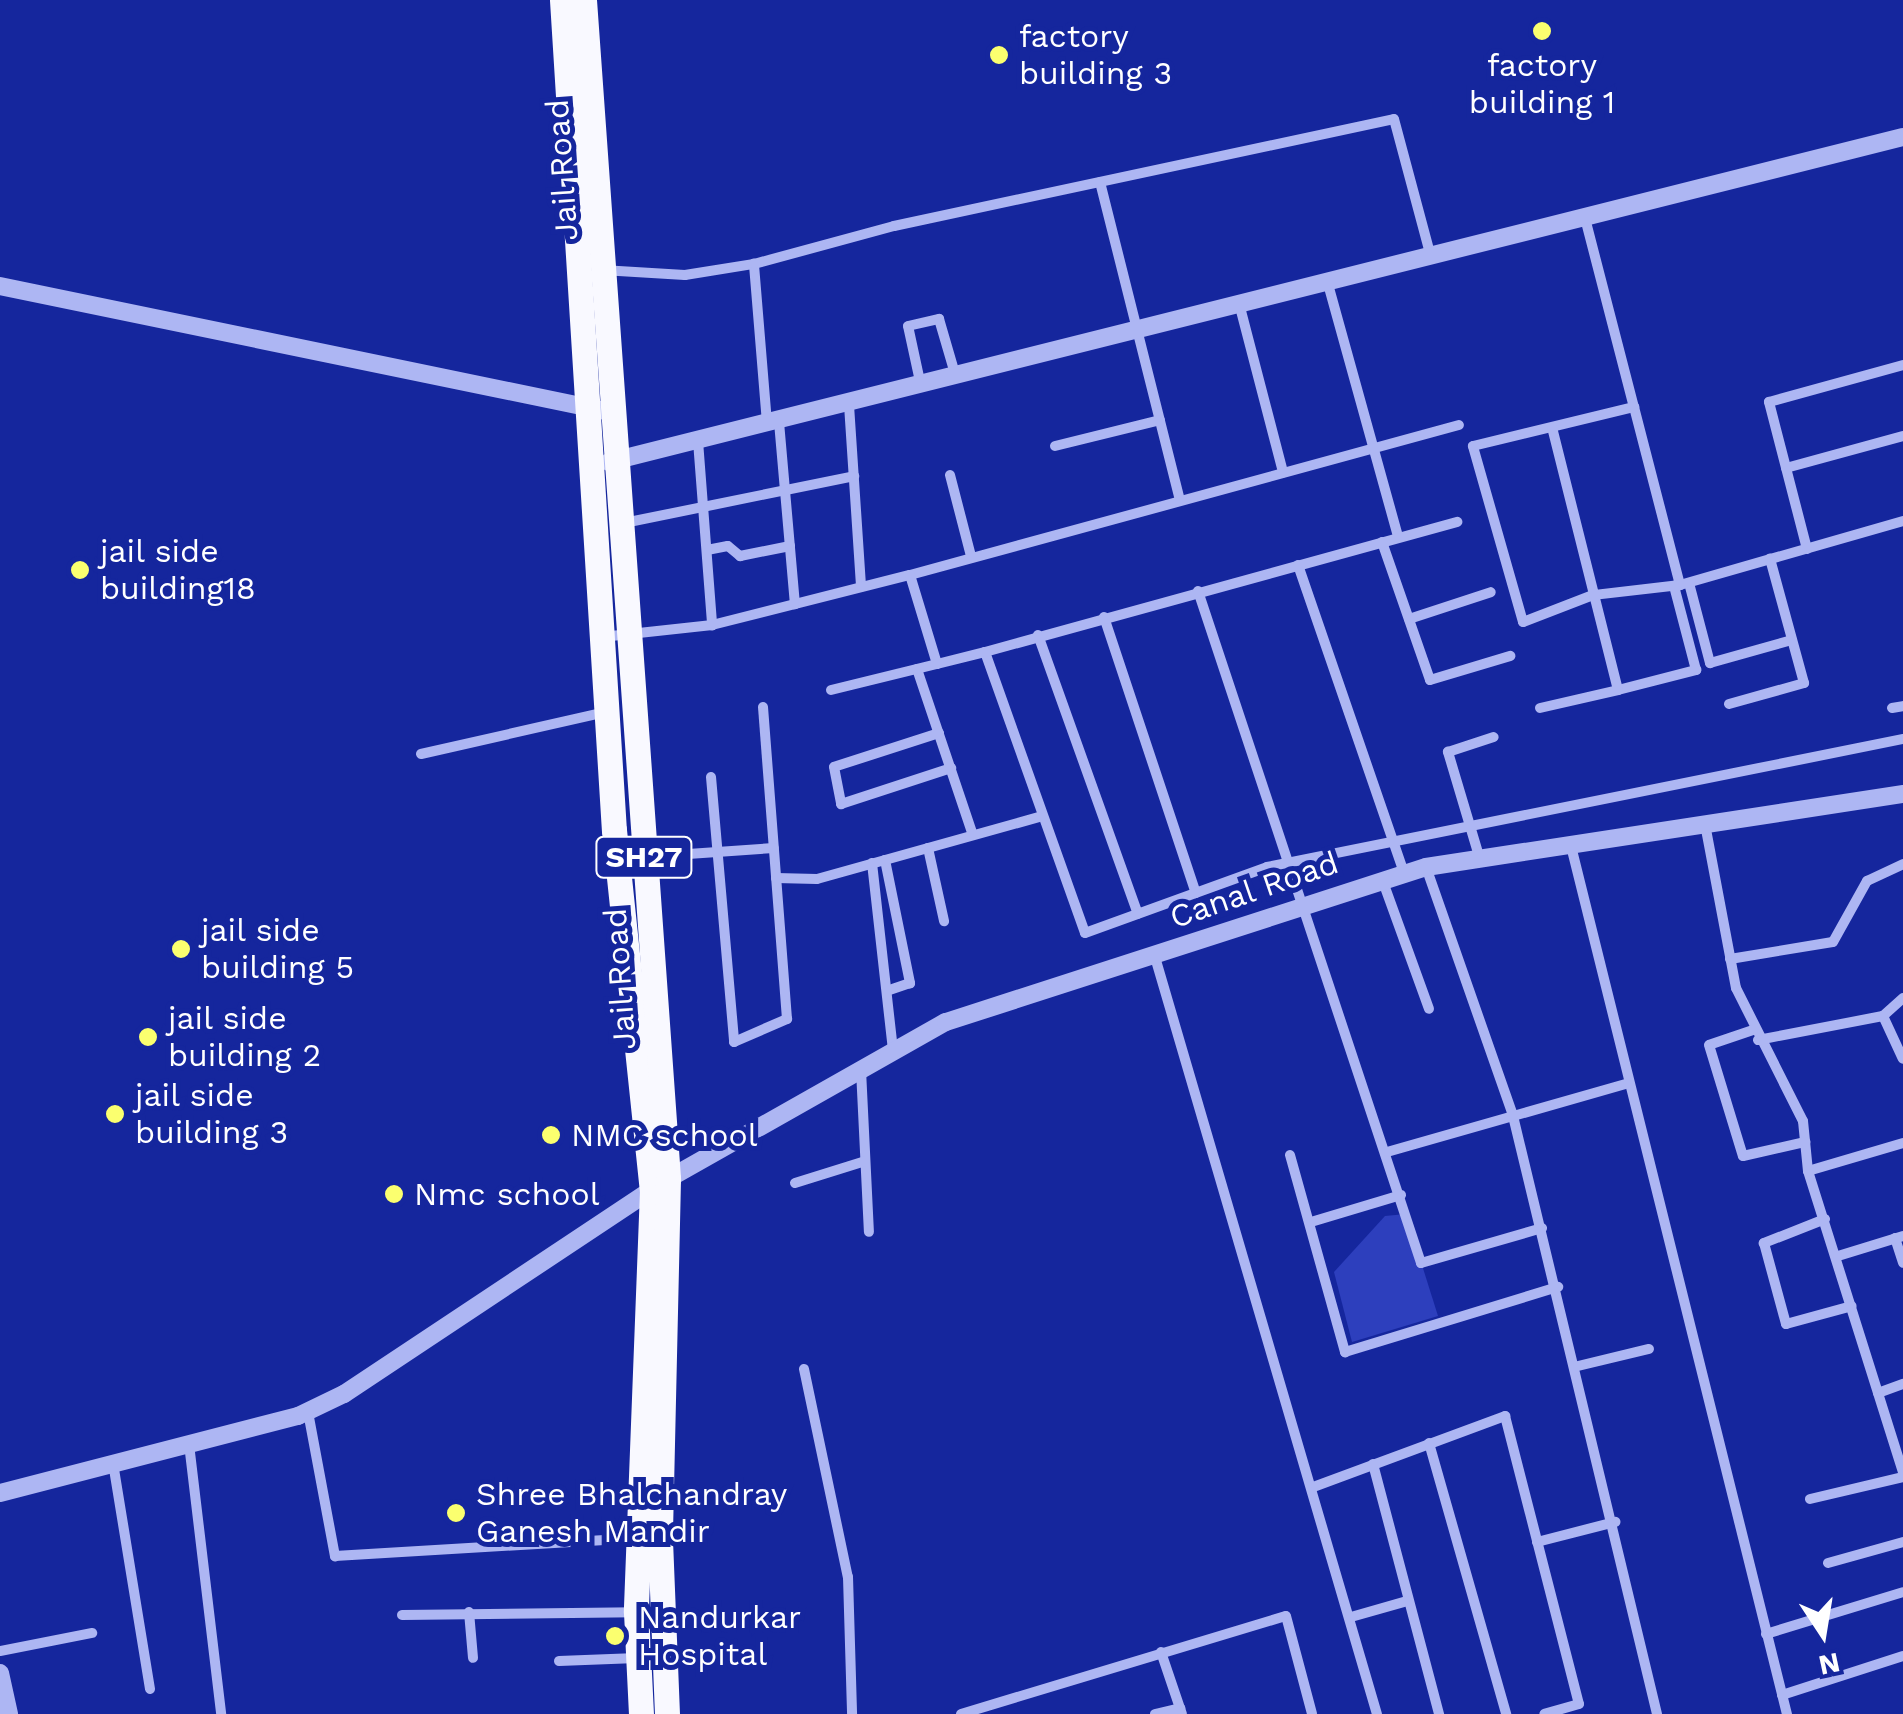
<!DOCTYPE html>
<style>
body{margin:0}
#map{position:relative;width:1903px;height:1714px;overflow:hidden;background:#15269d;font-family:"Work Sans",sans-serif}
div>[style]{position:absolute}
.green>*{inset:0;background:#2d3fbd}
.minor>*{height:10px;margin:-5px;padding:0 5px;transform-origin:5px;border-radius:5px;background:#adb6f3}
.tertiary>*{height:18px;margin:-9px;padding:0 9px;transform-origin:9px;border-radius:9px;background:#adb6f3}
.primary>*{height:25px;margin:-12.5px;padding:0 12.5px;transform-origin:12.5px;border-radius:12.5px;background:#f9f9ff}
.dots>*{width:28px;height:28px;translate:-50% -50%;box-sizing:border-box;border:5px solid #15269d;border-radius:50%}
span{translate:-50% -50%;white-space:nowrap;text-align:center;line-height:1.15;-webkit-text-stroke:10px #15269d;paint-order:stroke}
.shield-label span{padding:2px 8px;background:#15269d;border:2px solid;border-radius:8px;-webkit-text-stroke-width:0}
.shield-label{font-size:30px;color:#fff;font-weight:700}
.poi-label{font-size:32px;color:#fff}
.left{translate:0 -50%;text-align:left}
.street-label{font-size:32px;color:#fff}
.north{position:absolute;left:1773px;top:1584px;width:100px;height:100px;-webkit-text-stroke:8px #15269d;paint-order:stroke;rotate:168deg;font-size:28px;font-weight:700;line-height:40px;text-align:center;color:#fff}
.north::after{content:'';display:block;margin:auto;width:35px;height:45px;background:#fff;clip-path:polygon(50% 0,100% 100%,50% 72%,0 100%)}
</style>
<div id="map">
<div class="green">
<i style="clip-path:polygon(1406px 1214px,1438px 1316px,1352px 1342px,1334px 1272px,1385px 1216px)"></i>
</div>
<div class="minor">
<i style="left:1100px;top:182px;width:328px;rotate:75.9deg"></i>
<i style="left:1585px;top:218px;width:195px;rotate:75.5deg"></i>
<i style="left:1634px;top:407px;width:184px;rotate:75.5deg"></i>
<i style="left:1680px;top:585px;width:88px;rotate:173.4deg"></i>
<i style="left:1593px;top:595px;width:75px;rotate:158.9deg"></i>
<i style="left:1523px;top:622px;width:183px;rotate:-105.9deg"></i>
<i style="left:1473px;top:446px;width:166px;rotate:-13.6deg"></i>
<i style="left:602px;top:270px;width:83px;rotate:3.4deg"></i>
<i style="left:685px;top:275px;width:70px;rotate:-9.1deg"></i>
<i style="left:1328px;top:284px;width:263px;rotate:74.5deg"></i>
<i style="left:1240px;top:307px;width:171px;rotate:75.4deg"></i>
<i style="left:921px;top:386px;width:61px;rotate:-102.2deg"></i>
<i style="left:908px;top:326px;width:32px;rotate:-13deg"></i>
<i style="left:939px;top:319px;width:60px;rotate:73.7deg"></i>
<i style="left:849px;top:405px;width:182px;rotate:86.2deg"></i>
<i style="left:779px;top:422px;width:183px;rotate:85deg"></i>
<i style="left:767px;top:423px;width:160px;rotate:-94.7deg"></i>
<i style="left:754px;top:264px;width:145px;rotate:-15.2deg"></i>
<i style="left:894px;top:226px;width:511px;rotate:-12.08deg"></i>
<i style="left:1394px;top:119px;width:143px;rotate:75deg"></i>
<i style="left:698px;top:441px;width:185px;rotate:85.6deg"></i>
<i style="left:1055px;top:446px;width:108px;rotate:-13.9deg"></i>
<i style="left:1786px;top:468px;width:121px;rotate:-15.3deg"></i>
<i style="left:950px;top:475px;width:84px;rotate:75.5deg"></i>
<i style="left:624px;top:523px;width:235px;rotate:-11.5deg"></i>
<i style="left:1382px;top:542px;width:146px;rotate:70.8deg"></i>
<i style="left:1430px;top:680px;width:84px;rotate:-16.7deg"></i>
<i style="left:1807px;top:549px;width:152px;rotate:-104.5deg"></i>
<i style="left:1769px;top:402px;width:139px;rotate:-15.4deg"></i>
<i style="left:707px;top:550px;width:21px;rotate:-11deg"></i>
<i style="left:728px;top:546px;width:16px;rotate:40deg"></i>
<i style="left:740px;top:556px;width:51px;rotate:-11.3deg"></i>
<i style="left:1298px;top:565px;width:326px;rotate:71deg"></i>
<i style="left:910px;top:575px;width:569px;rotate:-15.28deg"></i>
<i style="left:1689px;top:583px;width:83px;rotate:75.3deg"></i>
<i style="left:1710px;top:663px;width:85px;rotate:-15.7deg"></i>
<i style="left:1680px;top:585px;width:232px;rotate:-16deg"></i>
<i style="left:1198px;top:591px;width:708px;rotate:71.64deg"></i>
<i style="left:1421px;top:1263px;width:126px;rotate:-16.1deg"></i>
<i style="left:1104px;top:617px;width:291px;rotate:71.6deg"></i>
<i style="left:1409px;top:619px;width:86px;rotate:-18.2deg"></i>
<i style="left:1038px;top:635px;width:296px;rotate:70.3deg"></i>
<i style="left:602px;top:637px;width:111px;rotate:-6.2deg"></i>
<i style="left:712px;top:625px;width:204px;rotate:-14.2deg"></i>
<i style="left:910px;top:575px;width:93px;rotate:73.1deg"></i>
<i style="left:937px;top:664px;width:49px;rotate:-14deg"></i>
<i style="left:985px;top:652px;width:298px;rotate:70.4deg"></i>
<i style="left:1085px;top:933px;width:194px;rotate:-19.9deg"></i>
<i style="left:1267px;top:867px;width:649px;rotate:-11.38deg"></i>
<i style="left:985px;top:652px;width:490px;rotate:-15.4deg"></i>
<i style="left:917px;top:669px;width:175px;rotate:71.4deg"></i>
<i style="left:831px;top:690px;width:109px;rotate:-13.8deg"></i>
<i style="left:1618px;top:690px;width:81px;rotate:-14.4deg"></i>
<i style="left:1696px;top:670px;width:87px;rotate:-104.7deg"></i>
<i style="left:1729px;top:704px;width:78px;rotate:-15.6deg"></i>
<i style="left:1804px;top:683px;width:129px;rotate:-105.3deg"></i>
<i style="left:1540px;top:708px;width:80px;rotate:-13deg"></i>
<i style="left:1618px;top:690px;width:270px;rotate:-104.1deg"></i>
<i style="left:1892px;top:708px;width:11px;rotate:-10deg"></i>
<i style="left:939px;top:733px;width:110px;rotate:162.1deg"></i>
<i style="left:834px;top:767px;width:38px;rotate:79deg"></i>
<i style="left:841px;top:804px;width:116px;rotate:-18.1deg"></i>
<i style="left:421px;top:754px;width:190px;rotate:-12.8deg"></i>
<i style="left:711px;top:777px;width:266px;rotate:85deg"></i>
<i style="left:734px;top:1042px;width:58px;rotate:-23.5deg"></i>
<i style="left:787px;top:1019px;width:313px;rotate:-94.4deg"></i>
<i style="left:1705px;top:824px;width:167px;rotate:79.3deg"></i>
<i style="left:1736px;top:988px;width:149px;rotate:63.3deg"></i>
<i style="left:1803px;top:1121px;width:50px;rotate:84.3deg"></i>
<i style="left:1808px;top:1171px;width:317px;rotate:72.5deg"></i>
<i style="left:1570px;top:842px;width:899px;rotate:76.03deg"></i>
<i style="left:928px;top:848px;width:75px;rotate:77.6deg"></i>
<i style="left:1479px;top:856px;width:109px;rotate:-106.6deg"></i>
<i style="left:1448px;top:752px;width:48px;rotate:-18.1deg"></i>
<i style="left:645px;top:857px;width:129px;rotate:-4deg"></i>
<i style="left:885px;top:860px;width:126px;rotate:78.5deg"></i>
<i style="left:910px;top:983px;width:24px;rotate:161deg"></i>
<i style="left:872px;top:863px;width:189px;rotate:83.6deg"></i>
<i style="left:1426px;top:867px;width:264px;rotate:70.7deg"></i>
<i style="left:1513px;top:1116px;width:615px;rotate:76.46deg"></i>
<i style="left:776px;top:878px;width:41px;rotate:1.4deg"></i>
<i style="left:817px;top:879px;width:230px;rotate:-15.6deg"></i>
<i style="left:1382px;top:879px;width:138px;rotate:70.1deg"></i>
<i style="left:1155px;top:957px;width:789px;rotate:73.66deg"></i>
<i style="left:1730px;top:959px;width:104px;rotate:-9.4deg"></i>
<i style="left:1833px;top:942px;width:70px;rotate:-60.9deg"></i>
<i style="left:1867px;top:881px;width:40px;rotate:-25deg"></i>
<i style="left:1883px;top:1016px;width:27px;rotate:-42deg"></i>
<i style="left:1753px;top:1030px;width:46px;rotate:161.2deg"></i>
<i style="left:1709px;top:1045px;width:116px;rotate:73deg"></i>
<i style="left:1743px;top:1156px;width:64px;rotate:-12.7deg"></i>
<i style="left:1758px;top:1040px;width:127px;rotate:-10.9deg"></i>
<i style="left:1883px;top:1016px;width:47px;rotate:65.1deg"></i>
<i style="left:861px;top:1070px;width:162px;rotate:87.2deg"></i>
<i style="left:1387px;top:1152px;width:248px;rotate:-15.9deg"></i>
<i style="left:1290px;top:1155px;width:205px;rotate:74.4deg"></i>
<i style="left:1345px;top:1352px;width:223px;rotate:-17deg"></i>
<i style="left:1808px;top:1171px;width:99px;rotate:-16.4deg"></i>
<i style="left:795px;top:1183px;width:73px;rotate:-17.4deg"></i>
<i style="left:1825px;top:1219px;width:66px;rotate:158.5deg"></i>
<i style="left:1764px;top:1243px;width:84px;rotate:74.8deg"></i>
<i style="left:1786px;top:1324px;width:68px;rotate:-15.3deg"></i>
<i style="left:1311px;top:1222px;width:94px;rotate:-16.7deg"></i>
<i style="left:1895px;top:1238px;width:26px;rotate:72deg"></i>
<i style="left:1838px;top:1256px;width:68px;rotate:-17.1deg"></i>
<i style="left:1578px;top:1366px;width:73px;rotate:-13.5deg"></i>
<i style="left:804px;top:1369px;width:213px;rotate:78.1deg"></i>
<i style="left:848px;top:1577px;width:137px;rotate:88.3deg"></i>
<i style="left:1878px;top:1393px;width:27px;rotate:-20deg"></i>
<i style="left:308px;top:1412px;width:147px;rotate:79.4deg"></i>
<i style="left:335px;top:1556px;width:304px;rotate:-3.4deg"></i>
<i style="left:1429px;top:1443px;width:282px;rotate:74.1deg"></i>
<i style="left:189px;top:1444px;width:272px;rotate:83.2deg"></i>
<i style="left:113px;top:1463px;width:229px;rotate:80.7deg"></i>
<i style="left:1373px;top:1464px;width:259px;rotate:75.2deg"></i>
<i style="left:1316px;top:1486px;width:202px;rotate:-20.3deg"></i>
<i style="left:1505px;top:1416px;width:297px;rotate:75.6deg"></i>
<i style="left:1579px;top:1704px;width:36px;rotate:164deg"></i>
<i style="left:1810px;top:1499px;width:96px;rotate:-13.3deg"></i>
<i style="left:1537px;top:1542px;width:81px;rotate:-14.4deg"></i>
<i style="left:1828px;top:1563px;width:78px;rotate:-15.6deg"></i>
<i style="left:469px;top:1612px;width:46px;rotate:85deg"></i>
<i style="left:402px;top:1615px;width:233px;rotate:-0.7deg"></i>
<i style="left:1351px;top:1617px;width:58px;rotate:-15.9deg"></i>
<i style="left:1766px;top:1634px;width:143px;rotate:-17deg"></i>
<i style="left:0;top:1651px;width:94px;rotate:-11.1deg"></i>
<i style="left:1161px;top:1652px;width:65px;rotate:71.3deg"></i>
<i style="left:559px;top:1661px;width:78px;rotate:-2.2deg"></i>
<i style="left:1782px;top:1695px;width:127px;rotate:-17.9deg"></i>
<i style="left:961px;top:1714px;width:339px;rotate:-16.8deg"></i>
<i style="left:1286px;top:1616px;width:101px;rotate:75.1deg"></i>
<i style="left:1155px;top:1714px;width:26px;rotate:-13deg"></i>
</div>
<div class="tertiary">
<i style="left:0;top:286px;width:623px;rotate:11.67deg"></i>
<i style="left:609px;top:462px;width:1334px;rotate:-14.1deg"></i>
<i style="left:0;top:1493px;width:308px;rotate:-14.5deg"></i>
<i style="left:298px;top:1416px;width:51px;rotate:-25.6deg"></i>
<i style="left:344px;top:1394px;width:389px;rotate:-33.6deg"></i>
<i style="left:668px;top:1179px;width:319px;rotate:-29.5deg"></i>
<i style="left:946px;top:1022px;width:504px;rotate:-17.9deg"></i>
<i style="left:1426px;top:867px;width:483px;rotate:-8.7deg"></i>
<i style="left:0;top:1673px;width:42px;rotate:77.6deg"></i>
</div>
<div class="primary">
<i style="left:562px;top:0;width:832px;rotate:86.42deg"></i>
<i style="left:614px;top:830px;width:362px;rotate:84deg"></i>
<i style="left:652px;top:1190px;width:422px;rotate:92.2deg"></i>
<i style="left:636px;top:1612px;width:102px;rotate:87.2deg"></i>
<i style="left:584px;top:0;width:1182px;rotate:85.92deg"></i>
<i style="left:668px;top:1179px;width:361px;rotate:91.3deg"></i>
<i style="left:660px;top:1540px;width:174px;rotate:87.7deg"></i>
</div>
<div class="dots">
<i style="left:1542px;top:31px;background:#fbff6f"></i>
<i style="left:999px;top:55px;background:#fbff6f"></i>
<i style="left:80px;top:570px;background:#fbff6f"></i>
<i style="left:181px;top:949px;background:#fbff6f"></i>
<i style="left:148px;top:1037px;background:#fbff6f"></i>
<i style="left:115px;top:1114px;background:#fbff6f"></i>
<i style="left:551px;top:1135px;background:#fbff6f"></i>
<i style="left:394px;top:1194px;background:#fbff6f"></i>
<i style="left:456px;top:1513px;background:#fbff6f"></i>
<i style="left:615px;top:1636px;background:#fbff6f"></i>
</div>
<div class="shield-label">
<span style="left:644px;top:857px">SH27</span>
</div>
<div class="poi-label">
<span class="left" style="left:1019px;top:55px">factory<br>building 3</span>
<span style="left:1542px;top:84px">factory<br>building 1</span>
<span class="left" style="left:100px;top:570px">jail side<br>building18</span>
<span class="left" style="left:201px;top:949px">jail side<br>building 5</span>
<span class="left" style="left:168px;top:1037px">jail side<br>building 2</span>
<span class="left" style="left:135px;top:1114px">jail side<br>building 3</span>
<span class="left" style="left:571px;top:1135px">NMC school</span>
<span class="left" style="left:414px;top:1194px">Nmc school</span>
<span class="left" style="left:476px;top:1513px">Shree Bhalchandray<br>Ganesh Mandir</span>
<span class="left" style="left:638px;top:1636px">Nandurkar<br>Hospital</span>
</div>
<div class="street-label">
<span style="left:562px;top:170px;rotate:-94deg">Jail Road</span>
<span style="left:1254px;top:890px;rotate:-19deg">Canal Road</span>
<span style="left:620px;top:979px;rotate:-94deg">Jail Road</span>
</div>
<div class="north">N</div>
</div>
